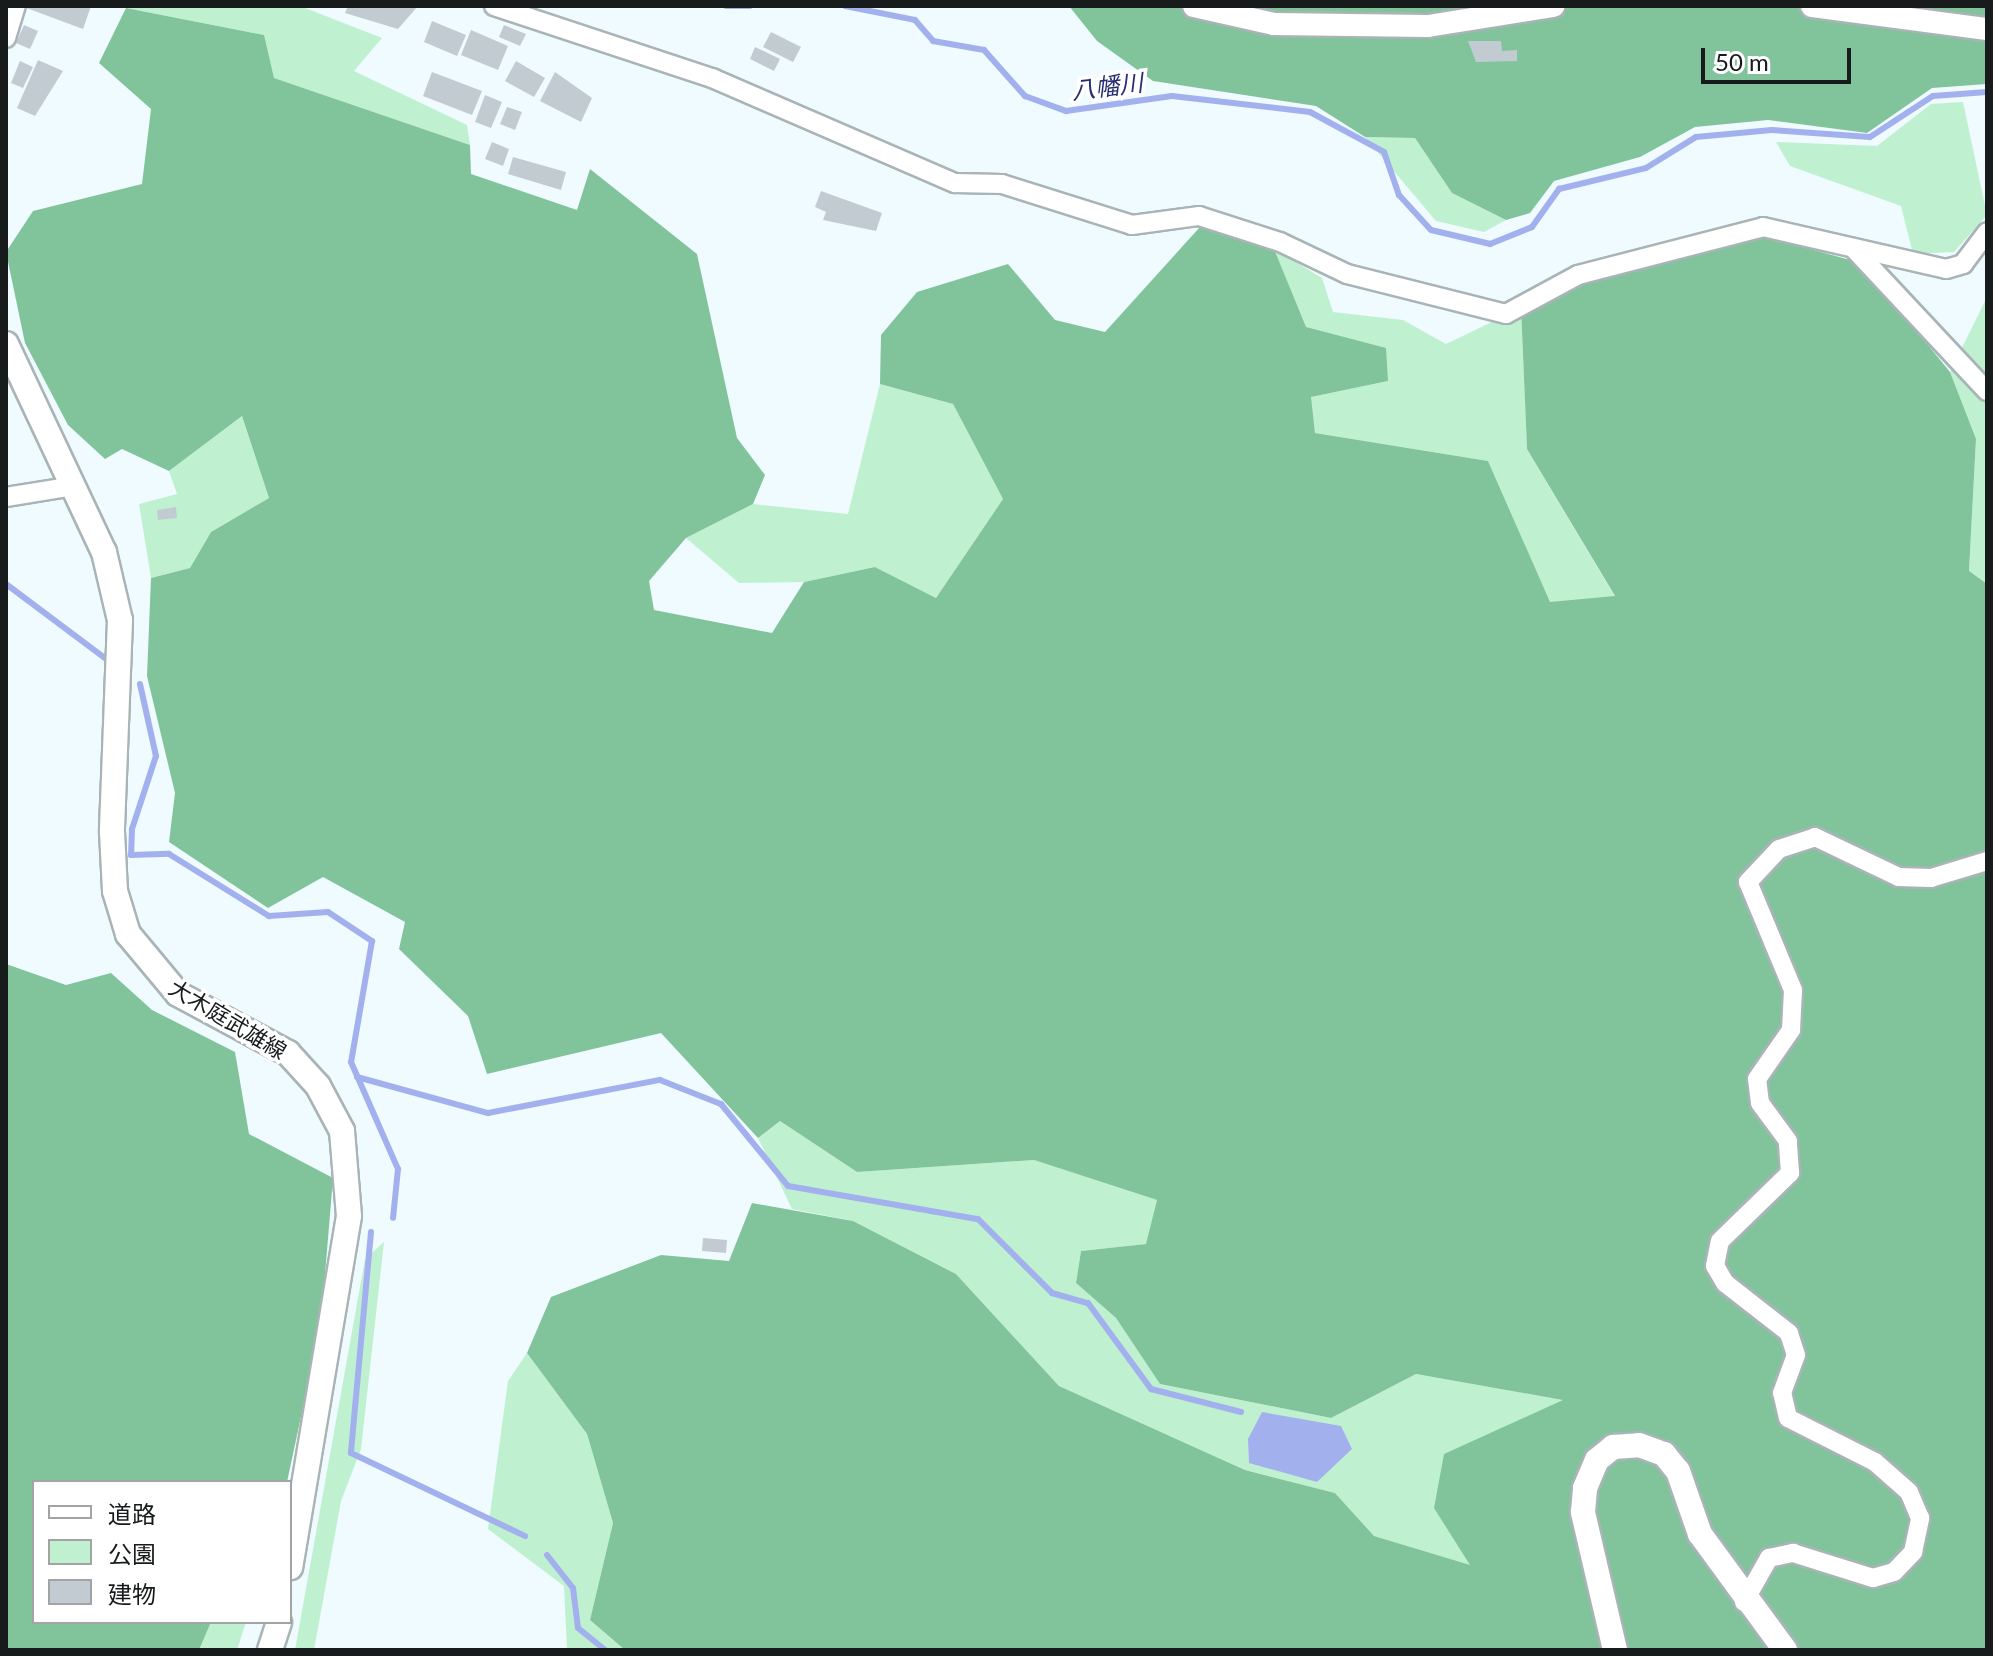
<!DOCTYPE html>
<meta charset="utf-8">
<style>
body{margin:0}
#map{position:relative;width:1993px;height:1656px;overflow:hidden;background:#effbfe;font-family:Lato,"Noto Sans JP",sans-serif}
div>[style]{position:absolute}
.green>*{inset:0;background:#bff1d1}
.forest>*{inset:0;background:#81c49c}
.water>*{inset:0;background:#a2b1ee}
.stream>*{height:6px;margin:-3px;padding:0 3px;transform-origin:3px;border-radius:3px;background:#a2b1ee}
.building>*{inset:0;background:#c3cbd2}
.roads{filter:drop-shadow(2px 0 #a9b4b7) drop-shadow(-2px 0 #a9b4b7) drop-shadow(0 2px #a9b4b7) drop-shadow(0 -2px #a9b4b7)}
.minor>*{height:18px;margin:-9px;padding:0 9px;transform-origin:9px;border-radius:9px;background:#fff}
.tertiary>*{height:22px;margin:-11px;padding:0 11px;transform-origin:11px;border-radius:11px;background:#fff}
.secondary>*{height:24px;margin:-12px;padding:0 12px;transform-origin:12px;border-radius:12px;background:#fff}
span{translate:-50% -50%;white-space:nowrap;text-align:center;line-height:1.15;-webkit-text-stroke:7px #fff;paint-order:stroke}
.street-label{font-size:22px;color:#171b1c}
.water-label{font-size:24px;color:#262d73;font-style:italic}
.frame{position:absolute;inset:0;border:8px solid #171b1c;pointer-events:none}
.legend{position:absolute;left:32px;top:1480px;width:260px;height:144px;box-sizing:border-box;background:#fff;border:2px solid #a2a4a4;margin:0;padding:10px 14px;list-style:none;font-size:24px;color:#171b1c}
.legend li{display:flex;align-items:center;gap:16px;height:40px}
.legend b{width:40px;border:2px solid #a2a4a4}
.scale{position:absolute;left:1701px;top:48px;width:150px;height:36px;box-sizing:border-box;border:4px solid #171b1c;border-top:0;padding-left:10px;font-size:24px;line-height:28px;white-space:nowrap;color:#171b1c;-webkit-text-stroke:6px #fff;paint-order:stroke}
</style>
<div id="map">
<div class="green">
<i style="clip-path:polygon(300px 6px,382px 38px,354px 71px,467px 125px,470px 145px,274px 78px,263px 35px,126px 8px)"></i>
<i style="clip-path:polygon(1963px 102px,1987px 215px,1954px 252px,1913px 254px,1901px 206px,1790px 166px,1776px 142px,1877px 146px,1931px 104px)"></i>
<i style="clip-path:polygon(1365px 137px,1415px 138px,1452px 193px,1506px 220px,1484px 232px,1436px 221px)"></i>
<i style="clip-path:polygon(1274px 249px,1322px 278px,1333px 312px,1403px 320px,1446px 344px,1521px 308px,1527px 449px,1615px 597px,1550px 603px,1488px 461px,1315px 433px,1310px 397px,1388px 381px,1305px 327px)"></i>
<i style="clip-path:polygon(1987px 297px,1987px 584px,1969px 572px,1976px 440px,1950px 372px)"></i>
<i style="clip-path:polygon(880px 384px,953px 404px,1003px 499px,936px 598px,875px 567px,804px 582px,739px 583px,686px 538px,753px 504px,848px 514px)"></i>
<i style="clip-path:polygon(242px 416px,269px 498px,211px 532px,190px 568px,151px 578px,139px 504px,177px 494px,169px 471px)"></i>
<i style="clip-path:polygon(780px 1121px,857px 1172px,1034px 1160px,1157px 1200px,1147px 1244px,1081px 1251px,1076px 1283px,1116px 1318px,1160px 1384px,1331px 1418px,1416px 1374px,1565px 1400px,1471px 1566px,1374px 1536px,1335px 1493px,1245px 1470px,1059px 1386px,956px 1274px,853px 1221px,792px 1209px,758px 1138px)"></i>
<i style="clip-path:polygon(384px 1242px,361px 1449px,341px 1501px,314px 1650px,295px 1650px,365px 1259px)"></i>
<i style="clip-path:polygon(527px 1353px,587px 1434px,613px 1523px,590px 1620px,625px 1650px,567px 1650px,564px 1586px,488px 1529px,508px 1381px)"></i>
<i style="clip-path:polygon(211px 1622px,246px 1622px,237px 1650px,199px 1650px)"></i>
</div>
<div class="forest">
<i style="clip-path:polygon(1069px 6px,1987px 6px,1987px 84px,1932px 88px,1867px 133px,1768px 120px,1695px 127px,1640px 157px,1554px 181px,1530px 213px,1506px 220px,1452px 193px,1415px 138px,1365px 137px,1316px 106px,1153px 81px,1097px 41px)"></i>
<i style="clip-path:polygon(126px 8px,264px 35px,274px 78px,470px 145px,471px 174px,577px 210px,590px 169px,697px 254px,737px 438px,765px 475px,753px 504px,686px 538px,649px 581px,654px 610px,772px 633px,804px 582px,875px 567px,936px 598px,1003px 499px,953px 404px,880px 384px,881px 335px,917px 292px,1008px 264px,1055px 320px,1105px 332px,1200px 227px,1274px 249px,1306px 327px,1386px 348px,1388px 381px,1311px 397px,1315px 433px,1488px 461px,1550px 602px,1615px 596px,1527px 449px,1521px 308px,1667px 254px,1763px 236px,1861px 263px,1950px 372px,1976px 439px,1969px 571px,1987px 584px,1987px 1650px,625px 1650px,590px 1620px,613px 1523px,587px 1434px,527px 1353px,551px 1297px,661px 1255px,729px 1261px,752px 1203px,853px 1221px,956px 1274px,1059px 1386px,1245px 1470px,1335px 1493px,1374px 1536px,1470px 1565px,1434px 1508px,1444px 1454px,1563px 1400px,1416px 1374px,1331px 1418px,1160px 1384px,1116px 1318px,1076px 1283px,1081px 1251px,1146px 1244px,1157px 1200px,1034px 1160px,857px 1172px,780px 1121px,758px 1138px,661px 1033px,487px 1074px,468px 1016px,399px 949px,405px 922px,323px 877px,268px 908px,169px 842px,175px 793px,147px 676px,151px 578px,190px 568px,211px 532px,269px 498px,242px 416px,169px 471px,122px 449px,105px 459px,68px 425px,25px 343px,6px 252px,33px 211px,142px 184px,151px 109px,99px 63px)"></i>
<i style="clip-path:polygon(6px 964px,66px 985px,111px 973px,152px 1010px,235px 1052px,249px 1134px,333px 1178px,321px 1323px,287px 1482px,34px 1482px,34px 1622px,211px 1622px,199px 1650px,6px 1650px)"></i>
</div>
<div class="water">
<i style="clip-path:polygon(1262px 1412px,1341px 1426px,1352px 1449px,1317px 1482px,1249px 1463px,1248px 1439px)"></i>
</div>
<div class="stream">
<i style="left:726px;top:6px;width:24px"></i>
<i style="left:845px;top:6px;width:71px;rotate:11.3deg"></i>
<i style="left:915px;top:20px;width:28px;rotate:49deg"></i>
<i style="left:933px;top:41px;width:52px;rotate:10deg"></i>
<i style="left:984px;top:50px;width:62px;rotate:48.3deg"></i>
<i style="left:1025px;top:96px;width:44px;rotate:20.1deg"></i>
<i style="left:1066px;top:111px;width:107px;rotate:-8.1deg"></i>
<i style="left:1172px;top:96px;width:139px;rotate:6.6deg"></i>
<i style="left:1310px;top:112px;width:84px;rotate:28.4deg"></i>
<i style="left:1384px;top:152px;width:46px;rotate:70.8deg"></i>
<i style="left:1399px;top:195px;width:47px;rotate:47.6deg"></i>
<i style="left:1431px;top:230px;width:61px;rotate:13.3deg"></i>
<i style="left:1490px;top:244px;width:45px;rotate:-22deg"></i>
<i style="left:1532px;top:227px;width:47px;rotate:-54.6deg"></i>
<i style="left:1559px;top:189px;width:89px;rotate:-13.6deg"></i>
<i style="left:1646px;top:168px;width:59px;rotate:-31.8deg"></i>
<i style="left:1696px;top:137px;width:76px;rotate:-5.3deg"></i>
<i style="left:1772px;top:130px;width:98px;rotate:4.1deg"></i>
<i style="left:1870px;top:137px;width:75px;rotate:-33.1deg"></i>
<i style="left:1933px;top:96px;width:54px;rotate:-4.2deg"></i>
<i style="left:6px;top:584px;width:124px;rotate:36.8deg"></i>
<i style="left:140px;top:684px;width:74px;rotate:77.5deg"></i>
<i style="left:156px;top:756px;width:77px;rotate:108.2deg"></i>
<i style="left:132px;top:829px;width:26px;rotate:92deg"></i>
<i style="left:131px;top:855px;width:38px;rotate:-2deg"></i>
<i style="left:169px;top:854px;width:118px;rotate:31.8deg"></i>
<i style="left:269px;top:916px;width:59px;rotate:-3.9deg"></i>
<i style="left:328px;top:912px;width:53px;rotate:33.4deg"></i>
<i style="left:372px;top:941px;width:123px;rotate:99.8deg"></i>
<i style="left:351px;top:1062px;width:117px;rotate:66.3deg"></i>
<i style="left:398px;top:1169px;width:49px;rotate:95.8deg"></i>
<i style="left:357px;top:1077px;width:136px;rotate:15.4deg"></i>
<i style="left:488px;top:1113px;width:175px;rotate:-10.9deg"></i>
<i style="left:660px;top:1080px;width:66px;rotate:21.5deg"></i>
<i style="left:721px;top:1104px;width:106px;rotate:50.7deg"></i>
<i style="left:788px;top:1186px;width:193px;rotate:9.9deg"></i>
<i style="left:978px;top:1219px;width:105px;rotate:45deg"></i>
<i style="left:1052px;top:1293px;width:37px;rotate:16deg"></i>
<i style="left:1088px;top:1303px;width:107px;rotate:53.8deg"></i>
<i style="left:1151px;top:1389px;width:93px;rotate:14.3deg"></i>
<i style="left:371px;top:1232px;width:222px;rotate:95.2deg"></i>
<i style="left:351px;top:1453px;width:193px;rotate:25.5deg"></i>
<i style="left:547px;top:1555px;width:42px;rotate:51.8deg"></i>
<i style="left:573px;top:1588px;width:40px;rotate:82.9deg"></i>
<i style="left:578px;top:1628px;width:35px;rotate:39deg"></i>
</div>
<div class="building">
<i style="clip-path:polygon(21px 6px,91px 6px,83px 29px)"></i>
<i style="clip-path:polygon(348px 6px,418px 6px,398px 29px,345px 13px)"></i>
<i style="clip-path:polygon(432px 21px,466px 35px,457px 56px,424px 42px)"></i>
<i style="clip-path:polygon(24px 25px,38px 31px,30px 49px,16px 43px)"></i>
<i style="clip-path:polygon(504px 25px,526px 34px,520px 46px,499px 37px)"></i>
<i style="clip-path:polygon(471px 30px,508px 46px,498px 70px,461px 55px)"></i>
<i style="clip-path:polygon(771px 32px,801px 47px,793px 62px,763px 47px)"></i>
<i style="clip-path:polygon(1468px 41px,1501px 41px,1502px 51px,1517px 50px,1517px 61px,1476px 62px)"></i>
<i style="clip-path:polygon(755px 47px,780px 59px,774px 71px,750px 59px)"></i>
<i style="clip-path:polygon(38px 60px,63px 71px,35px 116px,17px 108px)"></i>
<i style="clip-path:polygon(20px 61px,33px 67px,23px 88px,11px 83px)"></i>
<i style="clip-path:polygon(516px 61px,545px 78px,534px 97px,505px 81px)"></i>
<i style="clip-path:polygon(432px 72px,482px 91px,472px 115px,423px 96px)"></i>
<i style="clip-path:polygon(555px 72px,592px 98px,581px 122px,540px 101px)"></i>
<i style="clip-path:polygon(485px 95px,502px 102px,491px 128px,475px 122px)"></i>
<i style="clip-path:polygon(507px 107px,522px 112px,515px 130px,500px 124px)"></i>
<i style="clip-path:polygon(492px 142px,509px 149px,503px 166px,485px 159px)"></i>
<i style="clip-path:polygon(513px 157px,566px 172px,561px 190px,508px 174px)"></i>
<i style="clip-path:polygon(821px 191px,882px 213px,876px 231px,823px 220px,826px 212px,815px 207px)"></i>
<i style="clip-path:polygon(176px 507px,177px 518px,158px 520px,157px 510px)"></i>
<i style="clip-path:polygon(703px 1238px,727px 1240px,726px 1253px,702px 1251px)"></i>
</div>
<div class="roads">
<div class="minor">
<i style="left:494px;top:6px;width:230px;rotate:18.3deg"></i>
<i style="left:712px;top:78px;width:265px;rotate:23.4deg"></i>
<i style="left:955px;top:183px;width:47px;rotate:1.2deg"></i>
<i style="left:1002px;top:184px;width:136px;rotate:17.5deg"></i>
<i style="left:1132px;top:225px;width:68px;rotate:-7.7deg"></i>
<i style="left:1199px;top:216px;width:85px;rotate:17.8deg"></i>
<i style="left:1280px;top:242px;width:74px;rotate:25.5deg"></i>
<i style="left:1347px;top:274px;width:164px;rotate:14.1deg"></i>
<i style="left:1506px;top:314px;width:82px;rotate:-28.4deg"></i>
<i style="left:1578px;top:275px;width:191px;rotate:-14.5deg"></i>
<i style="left:1763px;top:227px;width:188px;rotate:12.9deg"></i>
<i style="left:1946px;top:269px;width:18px;rotate:-16deg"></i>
<i style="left:1963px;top:264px;width:40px;rotate:-53deg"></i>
<i style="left:6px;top:38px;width:34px;rotate:-73deg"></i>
<i style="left:1853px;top:248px;width:196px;rotate:46.9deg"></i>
<i style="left:6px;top:497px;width:68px;rotate:-9.3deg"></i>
<i style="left:1744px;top:1602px;width:51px;rotate:-60.4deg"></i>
<i style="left:1769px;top:1558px;width:25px;rotate:-12deg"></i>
<i style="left:1793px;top:1553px;width:84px;rotate:17.4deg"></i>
<i style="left:1873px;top:1578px;width:22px;rotate:-16deg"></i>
<i style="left:1894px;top:1572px;width:28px;rotate:-46deg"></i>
<i style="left:1913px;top:1552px;width:35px;rotate:-78deg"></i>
<i style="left:1920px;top:1518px;width:28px;rotate:-113deg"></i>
<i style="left:1909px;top:1492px;width:45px;rotate:-138.6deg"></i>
<i style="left:1875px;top:1462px;width:97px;rotate:-153.2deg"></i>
<i style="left:1788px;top:1418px;width:26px;rotate:-103deg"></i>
<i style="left:1782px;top:1393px;width:40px;rotate:-69.8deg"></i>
<i style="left:1796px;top:1355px;width:23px;rotate:-108deg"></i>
<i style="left:1789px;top:1333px;width:81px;rotate:-142deg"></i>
<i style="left:1725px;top:1283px;width:20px;rotate:-120deg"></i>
<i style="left:1715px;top:1266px;width:25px;rotate:-79deg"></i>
<i style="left:1720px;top:1241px;width:98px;rotate:-44.2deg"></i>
<i style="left:1790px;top:1173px;width:32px;rotate:-94deg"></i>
<i style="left:1788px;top:1141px;width:47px;rotate:-126.4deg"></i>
<i style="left:1760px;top:1103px;width:24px;rotate:-97deg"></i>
<i style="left:1757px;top:1079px;width:60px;rotate:-55.2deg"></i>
<i style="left:1791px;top:1030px;width:40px;rotate:-87.1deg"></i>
<i style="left:1793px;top:990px;width:117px;rotate:-112.6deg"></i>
<i style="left:1748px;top:882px;width:45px;rotate:-46.8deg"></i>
<i style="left:1779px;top:849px;width:38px;rotate:-18deg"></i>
<i style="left:1815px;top:837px;width:93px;rotate:25.5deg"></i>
<i style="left:1899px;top:877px;width:32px;rotate:2deg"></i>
<i style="left:1931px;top:878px;width:59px;rotate:-16.9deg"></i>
</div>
<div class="tertiary">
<i style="left:1194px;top:6px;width:82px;rotate:12.7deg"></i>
<i style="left:1274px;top:24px;width:154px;rotate:0.7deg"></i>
<i style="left:1428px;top:26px;width:127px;rotate:-9.1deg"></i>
<i style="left:1812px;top:6px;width:177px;rotate:7.5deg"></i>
</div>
<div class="secondary">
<i style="left:6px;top:344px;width:230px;rotate:64.8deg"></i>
<i style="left:104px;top:552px;width:70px;rotate:76.8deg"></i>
<i style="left:120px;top:620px;width:212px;rotate:92.2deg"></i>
<i style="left:112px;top:832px;width:59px;rotate:87.1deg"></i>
<i style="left:115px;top:891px;width:45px;rotate:73.2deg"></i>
<i style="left:128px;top:934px;width:78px;rotate:50.2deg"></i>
<i style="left:178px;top:994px;width:125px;rotate:28.2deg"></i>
<i style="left:288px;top:1053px;width:45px;rotate:47.7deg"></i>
<i style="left:318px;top:1086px;width:51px;rotate:61.9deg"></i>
<i style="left:342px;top:1131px;width:85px;rotate:85.3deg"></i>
<i style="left:349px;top:1216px;width:356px;rotate:99.5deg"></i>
<i style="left:270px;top:1650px;width:29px;rotate:-72deg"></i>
<i style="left:1615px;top:1650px;width:142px;rotate:-103.1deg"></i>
<i style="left:1583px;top:1512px;width:24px;rotate:-85deg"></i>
<i style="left:1585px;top:1488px;width:30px;rotate:-67deg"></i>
<i style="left:1597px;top:1460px;width:21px;rotate:-39deg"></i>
<i style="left:1613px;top:1447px;width:26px;rotate:-4deg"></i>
<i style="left:1639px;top:1445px;width:27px;rotate:20deg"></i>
<i style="left:1664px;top:1454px;width:22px;rotate:51deg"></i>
<i style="left:1678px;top:1471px;width:67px;rotate:70.8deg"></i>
<i style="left:1700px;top:1534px;width:144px;rotate:53.8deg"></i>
</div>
</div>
<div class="street-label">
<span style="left:228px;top:1019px;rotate:31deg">大木庭武雄線</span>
</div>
<div class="water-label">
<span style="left:1107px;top:86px;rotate:-7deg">八幡川</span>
</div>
<div class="frame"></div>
<ul class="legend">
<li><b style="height:10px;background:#fff"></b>道路</li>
<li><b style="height:22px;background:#bff1d1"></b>公園</li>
<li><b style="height:22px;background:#c3cbd2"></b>建物</li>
</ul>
<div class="scale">50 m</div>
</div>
